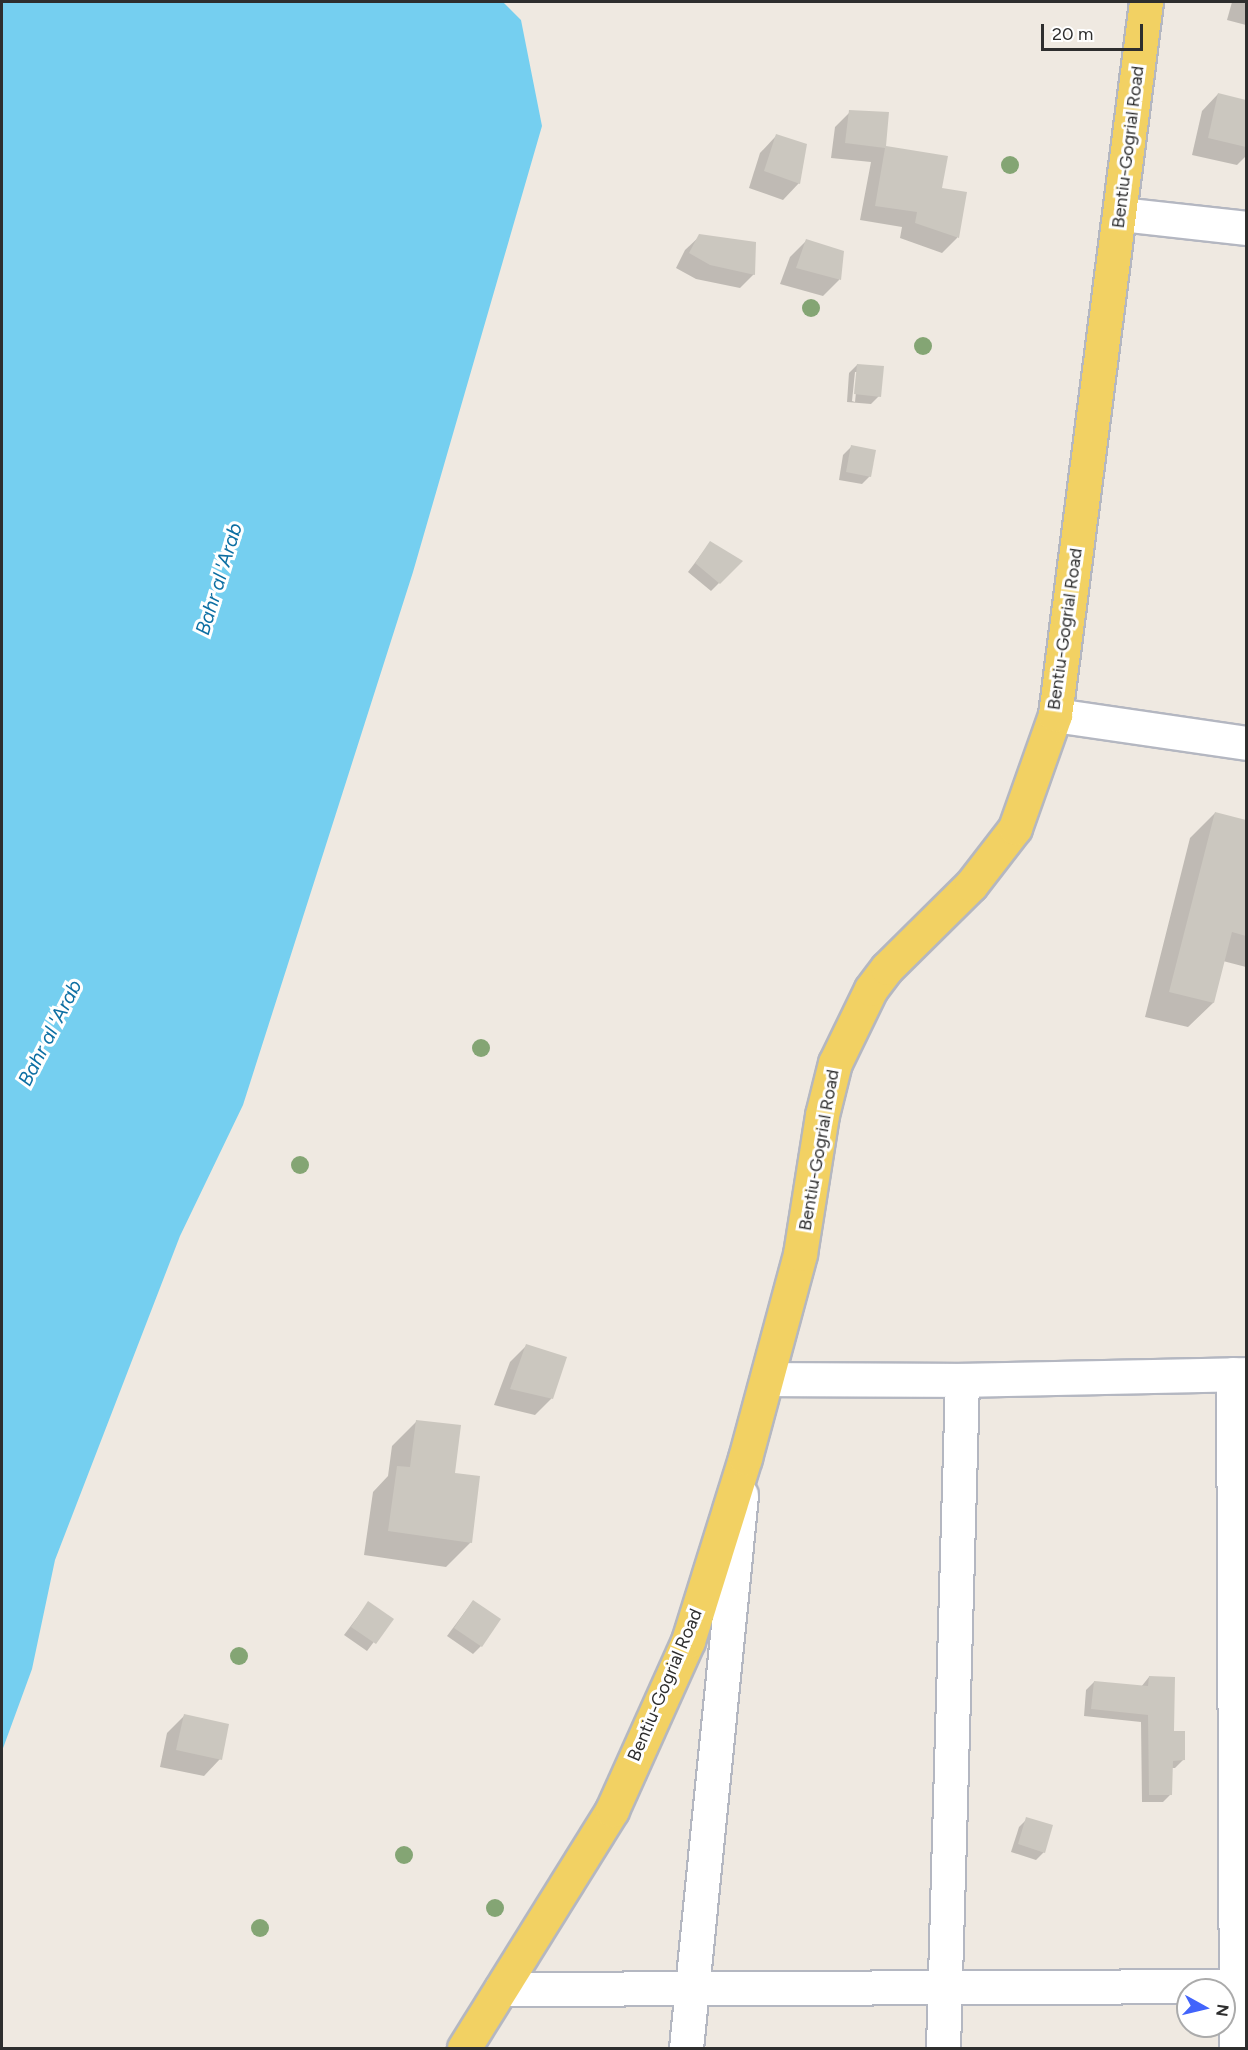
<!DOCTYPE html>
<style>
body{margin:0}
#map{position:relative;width:1248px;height:2050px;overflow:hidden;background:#efe9e1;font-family:Figtree,sans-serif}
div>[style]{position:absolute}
.water>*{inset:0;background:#75cff0}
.shadow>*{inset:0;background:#0003}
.building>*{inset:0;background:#cbc7bf}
.roads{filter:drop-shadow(2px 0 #b4b7c1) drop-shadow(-2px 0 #b4b7c1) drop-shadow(0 2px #b4b7c1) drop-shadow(0 -2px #b4b7c1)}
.minor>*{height:33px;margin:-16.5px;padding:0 16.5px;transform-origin:16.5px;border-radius:16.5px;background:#fff}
.major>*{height:33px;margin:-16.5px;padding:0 16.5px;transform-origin:16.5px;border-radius:16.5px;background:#f2d163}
.trees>*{width:18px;height:18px;margin:-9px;border-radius:50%;background:#84a574}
span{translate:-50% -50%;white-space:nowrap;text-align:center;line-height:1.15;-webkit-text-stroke:6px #fff;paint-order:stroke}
.street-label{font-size:18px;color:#2e2e2e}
.water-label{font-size:20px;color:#0d6fa3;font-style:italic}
.frame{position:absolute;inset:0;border:3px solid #2e2e2e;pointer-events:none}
.north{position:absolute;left:1176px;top:1978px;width:60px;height:60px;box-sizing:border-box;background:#fff;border:2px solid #ababab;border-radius:50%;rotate:98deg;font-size:16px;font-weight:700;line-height:24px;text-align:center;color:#2e2e2e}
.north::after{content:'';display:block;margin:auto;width:21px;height:27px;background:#4264fb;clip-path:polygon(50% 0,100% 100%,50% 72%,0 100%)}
.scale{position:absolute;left:1041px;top:24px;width:102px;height:27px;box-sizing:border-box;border:3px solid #2e2e2e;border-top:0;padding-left:8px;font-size:18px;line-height:21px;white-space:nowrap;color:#2e2e2e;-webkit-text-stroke:4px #fff;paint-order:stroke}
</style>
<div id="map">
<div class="water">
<i style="clip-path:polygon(2px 2px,503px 2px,521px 20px,542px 126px,413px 572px,243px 1105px,180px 1236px,55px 1560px,32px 1669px,2px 1751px)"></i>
</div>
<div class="shadow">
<i style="clip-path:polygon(1232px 2px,1246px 2px,1246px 25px,1227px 20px)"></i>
<i style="clip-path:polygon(1218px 94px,1246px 101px,1246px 156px,1237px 165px,1192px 155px,1202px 111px)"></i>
<i style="clip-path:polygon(850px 112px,884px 147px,940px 189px,965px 193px,957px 238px,942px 253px,900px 238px,902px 227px,860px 220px,871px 162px,831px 158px,835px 127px)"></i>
<i style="clip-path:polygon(776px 136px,799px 183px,783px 200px,749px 188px,760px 153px)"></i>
<i style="clip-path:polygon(700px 236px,754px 274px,740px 288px,696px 279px,676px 268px,685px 250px)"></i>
<i style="clip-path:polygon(806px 241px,842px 252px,839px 280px,823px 296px,780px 284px,790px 257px)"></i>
<i style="clip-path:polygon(evenodd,857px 365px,879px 396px,871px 404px,847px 402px,849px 373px,857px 365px,855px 372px,858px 372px,855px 402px,852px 401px,855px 372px)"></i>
<i style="clip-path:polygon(851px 447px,870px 476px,862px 484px,839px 480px,843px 455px)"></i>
<i style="clip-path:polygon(710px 543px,741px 561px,711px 591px,688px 572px)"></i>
<i style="clip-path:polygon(1215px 813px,1246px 821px,1246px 876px,1241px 896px,1246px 898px,1246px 967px,1223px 961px,1213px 1003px,1188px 1027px,1145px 1017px,1190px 838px)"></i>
<i style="clip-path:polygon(526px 1346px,565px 1358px,551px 1399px,535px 1415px,494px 1405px,510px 1362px)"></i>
<i style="clip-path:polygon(417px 1421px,454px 1475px,471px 1542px,446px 1567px,364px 1555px,373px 1492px,388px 1476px,392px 1446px)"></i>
<i style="clip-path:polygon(473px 1601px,481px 1646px,473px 1654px,447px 1636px)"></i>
<i style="clip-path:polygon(368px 1603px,391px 1619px,367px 1651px,344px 1635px)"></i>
<i style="clip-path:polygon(1149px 1677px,1183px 1760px,1175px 1768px,1171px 1768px,1171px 1794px,1163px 1802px,1142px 1802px,1141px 1722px,1084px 1716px,1086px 1690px,1094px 1682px,1141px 1687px)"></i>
<i style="clip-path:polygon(184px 1716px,220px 1759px,204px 1776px,160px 1767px,167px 1733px)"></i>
<i style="clip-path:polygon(1027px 1819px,1044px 1852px,1036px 1860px,1011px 1852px,1019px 1827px)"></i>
</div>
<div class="building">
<i style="clip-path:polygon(1218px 93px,1246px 100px,1246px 147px,1208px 138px)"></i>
<i style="clip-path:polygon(849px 110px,889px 112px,886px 146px,948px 156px,942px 188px,967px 192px,959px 238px,915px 223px,917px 212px,875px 206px,885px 148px,845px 143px)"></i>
<i style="clip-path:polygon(776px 134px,807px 144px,800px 184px,764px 171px)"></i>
<i style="clip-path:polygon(699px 234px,756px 242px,755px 275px,710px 265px,689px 253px)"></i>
<i style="clip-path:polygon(806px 239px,844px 251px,841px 280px,796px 268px)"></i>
<i style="clip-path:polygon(857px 364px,884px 366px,881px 397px,854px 394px)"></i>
<i style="clip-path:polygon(851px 445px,876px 450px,871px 477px,846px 472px)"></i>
<i style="clip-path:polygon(710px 541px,743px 561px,720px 584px,695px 563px)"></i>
<i style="clip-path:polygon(1215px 812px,1246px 820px,1246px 936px,1232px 932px,1214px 1003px,1169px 992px)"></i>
<i style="clip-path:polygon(526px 1344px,567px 1357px,553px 1399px,510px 1389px)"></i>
<i style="clip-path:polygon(416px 1420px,461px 1425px,455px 1473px,480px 1476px,472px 1543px,388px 1531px,397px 1466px,410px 1467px)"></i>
<i style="clip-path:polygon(473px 1600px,501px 1619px,482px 1647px,454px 1628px)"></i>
<i style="clip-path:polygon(368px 1601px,394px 1619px,376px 1644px,351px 1627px)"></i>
<i style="clip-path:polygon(1149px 1676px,1175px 1677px,1174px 1731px,1185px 1731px,1185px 1760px,1173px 1761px,1172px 1795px,1149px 1795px,1148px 1715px,1091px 1709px,1094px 1681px,1148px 1686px)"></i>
<i style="clip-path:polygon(184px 1714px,229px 1724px,222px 1760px,176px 1750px)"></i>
<i style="clip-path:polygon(1026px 1817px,1053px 1825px,1045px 1853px,1018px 1844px)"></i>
</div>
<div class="roads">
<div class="minor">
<i style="left:1120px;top:214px;width:127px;rotate:6.3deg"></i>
<i style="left:1055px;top:715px;width:193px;rotate:8.3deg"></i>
<i style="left:1233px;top:1374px;width:674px;rotate:89.74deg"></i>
<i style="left:767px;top:1379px;width:195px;rotate:0.3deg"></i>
<i style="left:501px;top:1989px;width:745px;rotate:-0.23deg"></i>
<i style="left:686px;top:2048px;width:556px;rotate:-84.32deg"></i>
<i style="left:943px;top:2048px;width:668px;rotate:-88.37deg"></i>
<i style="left:962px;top:1380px;width:284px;rotate:-1.2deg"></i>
</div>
<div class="major">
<i style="left:464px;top:2048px;width:280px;rotate:-58.1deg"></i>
<i style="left:612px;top:1810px;width:185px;rotate:-65.8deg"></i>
<i style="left:688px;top:1641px;width:192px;rotate:-72.7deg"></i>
<i style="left:745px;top:1458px;width:211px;rotate:-74.9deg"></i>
<i style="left:800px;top:1254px;width:141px;rotate:-81deg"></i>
<i style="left:822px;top:1115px;width:54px;rotate:-76deg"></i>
<i style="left:835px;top:1063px;width:82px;rotate:-64.1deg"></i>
<i style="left:871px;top:989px;width:26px;rotate:-53deg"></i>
<i style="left:887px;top:968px;width:118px;rotate:-44.7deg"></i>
<i style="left:971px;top:885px;width:72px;rotate:-52.3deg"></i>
<i style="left:1015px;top:828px;width:120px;rotate:-70.5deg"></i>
<i style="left:1055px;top:715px;width:719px;rotate:-82.73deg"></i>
</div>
</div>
<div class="trees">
<i style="left:1010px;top:165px"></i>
<i style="left:811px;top:308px"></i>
<i style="left:923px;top:346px"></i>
<i style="left:481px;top:1048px"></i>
<i style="left:300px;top:1165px"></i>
<i style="left:239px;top:1656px"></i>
<i style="left:404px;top:1855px"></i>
<i style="left:495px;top:1908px"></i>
<i style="left:260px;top:1928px"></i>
</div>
<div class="street-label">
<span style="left:1128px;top:147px;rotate:-83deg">Bentiu-Gogrial Road</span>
<span style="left:1065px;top:629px;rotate:-82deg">Bentiu-Gogrial Road</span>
<span style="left:819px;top:1150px;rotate:-80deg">Bentiu-Gogrial Road</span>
<span style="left:665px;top:1685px;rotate:-67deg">Bentiu-Gogrial Road</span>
</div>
<div class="water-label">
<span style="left:219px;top:579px;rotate:-73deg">Bahr al 'Arab</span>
<span style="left:50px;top:1033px;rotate:-63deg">Bahr al 'Arab</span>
</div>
<div class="frame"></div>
<div class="north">N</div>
<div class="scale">20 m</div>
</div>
